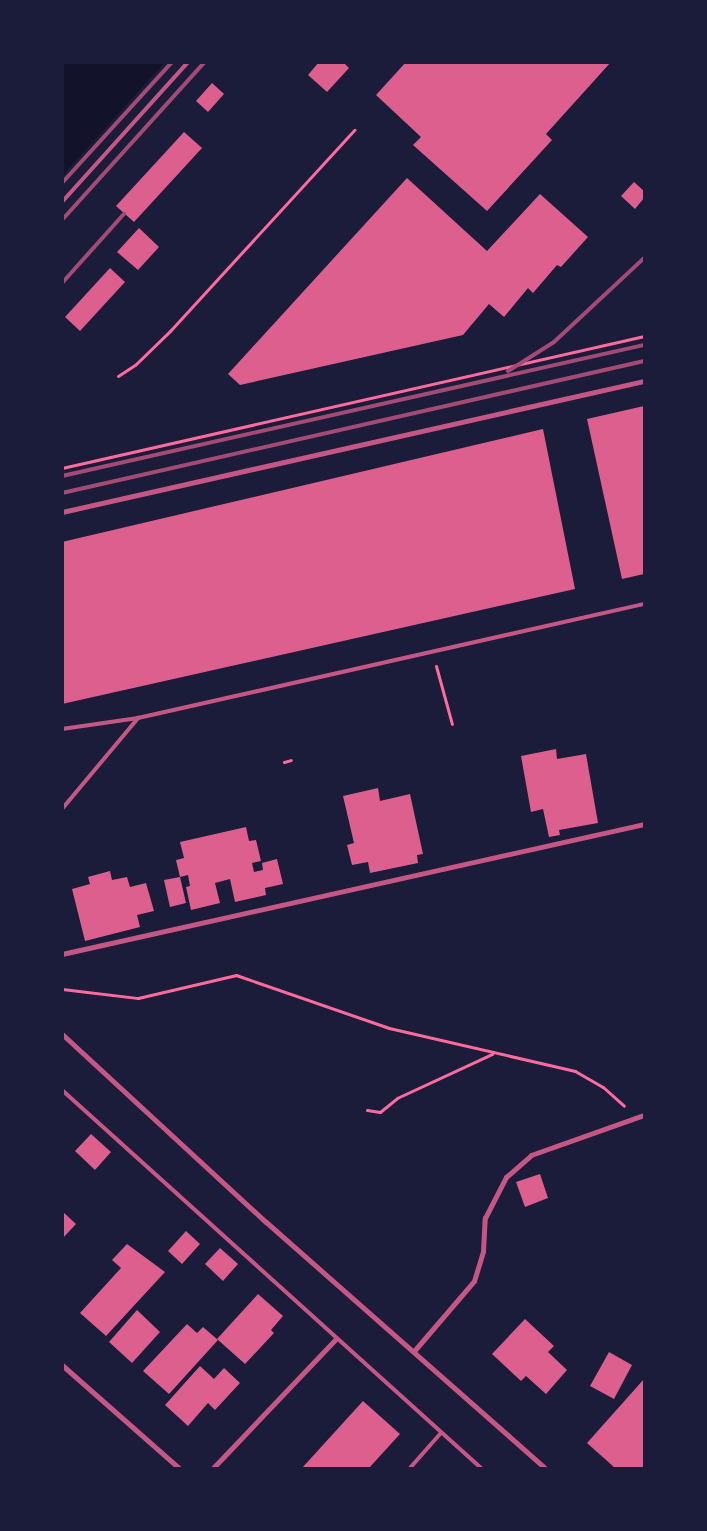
<!DOCTYPE html>
<style>
body{margin:0}
#map{position:relative;width:707px;height:1531px;overflow:hidden;background:#1b1b3a;font-family:"Open Sans",sans-serif}
div>[style]{position:absolute}
.water>*{inset:0;background:#12122b}
.building>*{inset:0;background:#dd5f8e}
.path>*{height:3px;margin:-1.5px;padding:0 1.5px;transform-origin:1.5px;border-radius:1.5px;background:#ff6b9d}
.service>*{height:4px;margin:-2px;padding:0 2px;transform-origin:2px;border-radius:2px;background:#c65784}
.minor>*{height:5px;margin:-2.5px;padding:0 2.5px;transform-origin:2.5px;border-radius:2.5px;background:#c65784}
.rail>*{height:4px;margin:-2px;padding:0 2px;transform-origin:2px;border-radius:2px;background:#a44b75}
span{translate:-50% -50%;white-space:nowrap;text-align:center;line-height:1.15;-webkit-text-stroke:5px #1b1b3a;paint-order:stroke}
.frame{position:absolute;inset:0;border:64px solid #1b1b3a;pointer-events:none}
</style>
<div id="map">
<div class="water">
<i style="clip-path:polygon(63px 62px,164px 63px,63px 175px,62px 63px)"></i>
</div>
<div class="building">
<i style="clip-path:polygon(319px 62px,343px 62px,349px 68px,327px 92px,308px 75px)"></i>
<i style="clip-path:polygon(406px 62px,611px 62px,546px 134px,552px 140px,487px 211px,413px 145px,421px 137px,376px 95px)"></i>
<i style="clip-path:polygon(212px 83px,224px 94px,208px 112px,196px 101px)"></i>
<i style="clip-path:polygon(184px 132px,202px 148px,134px 222px,116px 206px)"></i>
<i style="clip-path:polygon(407px 178px,487px 251px,540px 194px,588px 237px,561px 267px,557px 265px,533px 293px,528px 288px,504px 317px,489px 304px,463px 335px,240px 385px,228px 374px)"></i>
<i style="clip-path:polygon(634px 182px,644px 191px,644px 198px,635px 209px,621px 196px)"></i>
<i style="clip-path:polygon(139px 228px,159px 247px,138px 270px,117px 252px)"></i>
<i style="clip-path:polygon(110px 268px,125px 282px,80px 331px,65px 317px)"></i>
<i style="clip-path:polygon(644px 406px,644px 574px,622px 579px,587px 419px)"></i>
<i style="clip-path:polygon(543px 429px,575px 589px,62px 704px,62px 542px)"></i>
<i style="clip-path:polygon(556px 749px,557px 759px,586px 754px,598px 823px,559px 830px,560px 835px,549px 837px,543px 809px,531px 812px,521px 756px)"></i>
<i style="clip-path:polygon(378px 788px,380px 801px,410px 794px,423px 854px,417px 855px,418px 863px,370px 873px,368px 862px,352px 865px,347px 845px,354px 843px,343px 796px)"></i>
<i style="clip-path:polygon(246px 827px,249px 841px,256px 840px,261px 861px,252px 863px,254px 872px,263px 870px,262px 863px,277px 859px,283px 884px,265px 888px,266px 895px,235px 902px,230px 879px,215px 883px,220px 903px,191px 910px,186px 887px,190px 886px,188px 875px,180px 877px,176px 860px,184px 858px,180px 842px)"></i>
<i style="clip-path:polygon(110px 871px,112px 880px,127px 877px,130px 887px,146px 883px,154px 911px,137px 915px,140px 927px,85px 941px,72px 889px,90px 884px,88px 877px)"></i>
<i style="clip-path:polygon(180px 877px,186px 903px,170px 907px,164px 880px)"></i>
<i style="clip-path:polygon(91px 1134px,111px 1152px,95px 1170px,75px 1151px)"></i>
<i style="clip-path:polygon(540px 1174px,548px 1198px,525px 1207px,516px 1182px)"></i>
<i style="clip-path:polygon(62px 1211px,76px 1224px,62px 1239px)"></i>
<i style="clip-path:polygon(186px 1231px,200px 1244px,182px 1264px,168px 1251px)"></i>
<i style="clip-path:polygon(127px 1244px,165px 1272px,106px 1336px,80px 1313px,121px 1268px,112px 1260px)"></i>
<i style="clip-path:polygon(220px 1248px,238px 1264px,223px 1281px,205px 1264px)"></i>
<i style="clip-path:polygon(258px 1294px,283px 1316px,271px 1330px,274px 1333px,245px 1364px,217px 1339px)"></i>
<i style="clip-path:polygon(137px 1310px,160px 1332px,132px 1363px,109px 1342px)"></i>
<i style="clip-path:polygon(525px 1319px,554px 1346px,548px 1352px,567px 1370px,546px 1394px,526px 1376px,521px 1381px,492px 1354px)"></i>
<i style="clip-path:polygon(187px 1324px,197px 1333px,203px 1327px,218px 1340px,169px 1394px,143px 1371px)"></i>
<i style="clip-path:polygon(609px 1352px,632px 1365px,614px 1399px,590px 1386px)"></i>
<i style="clip-path:polygon(200px 1366px,214px 1379px,224px 1368px,240px 1383px,215px 1410px,208px 1403px,188px 1426px,165px 1405px)"></i>
<i style="clip-path:polygon(644px 1379px,644px 1468px,615px 1468px,587px 1443px)"></i>
<i style="clip-path:polygon(363px 1401px,400px 1434px,369px 1468px,302px 1468px)"></i>
</div>
<div class="path">
<i style="left:118px;top:376px;width:20px;rotate:-33deg"></i>
<i style="left:135px;top:365px;width:49px;rotate:-44.2deg"></i>
<i style="left:170px;top:331px;width:273px;rotate:-47.5deg"></i>
<i style="left:62px;top:468px;width:597px;rotate:-12.78deg"></i>
<i style="left:436px;top:666px;width:60px;rotate:74.6deg"></i>
<i style="left:284px;top:762px;width:7px;rotate:-16deg"></i>
<i style="left:62px;top:989px;width:77px;rotate:6.8deg"></i>
<i style="left:138px;top:998px;width:101px;rotate:-13.2deg"></i>
<i style="left:236px;top:975px;width:162px;rotate:19.1deg"></i>
<i style="left:389px;top:1028px;width:191px;rotate:13deg"></i>
<i style="left:575px;top:1071px;width:32px;rotate:30deg"></i>
<i style="left:603px;top:1087px;width:28px;rotate:42deg"></i>
<i style="left:367px;top:1110px;width:13px;rotate:9deg"></i>
<i style="left:380px;top:1112px;width:22px;rotate:-39deg"></i>
<i style="left:397px;top:1098px;width:105px;rotate:-24.9deg"></i>
</div>
<div class="service">
<i style="left:62px;top:202px;width:188px;rotate:-48deg"></i>
<i style="left:62px;top:729px;width:77px;rotate:-8.2deg"></i>
<i style="left:138px;top:718px;width:519px;rotate:-12.7deg"></i>
<i style="left:62px;top:809px;width:119px;rotate:-50.1deg"></i>
<i style="left:62px;top:1090px;width:564px;rotate:42.06deg"></i>
<i style="left:410px;top:1468px;width:47px;rotate:-48.5deg"></i>
</div>
<div class="minor">
<i style="left:62px;top:512px;width:597px;rotate:-12.69deg"></i>
<i style="left:62px;top:954px;width:596px;rotate:-12.59deg"></i>
<i style="left:62px;top:1034px;width:277px;rotate:42.7deg"></i>
<i style="left:266px;top:1222px;width:372px;rotate:41.4deg"></i>
<i style="left:414px;top:1351px;width:92px;rotate:-49.4deg"></i>
<i style="left:474px;top:1281px;width:31px;rotate:-73deg"></i>
<i style="left:483px;top:1251px;width:33px;rotate:-87deg"></i>
<i style="left:485px;top:1218px;width:46px;rotate:-62.9deg"></i>
<i style="left:506px;top:1177px;width:33px;rotate:-41deg"></i>
<i style="left:531px;top:1155px;width:120px;rotate:-19.5deg"></i>
<i style="left:62px;top:1365px;width:156px;rotate:41.4deg"></i>
<i style="left:213px;top:1468px;width:178px;rotate:-46.4deg"></i>
</div>
<div class="rail">
<i style="left:62px;top:183px;width:164px;rotate:-47.7deg"></i>
<i style="left:62px;top:220px;width:213px;rotate:-47.9deg"></i>
<i style="left:62px;top:283px;width:93px;rotate:-48.1deg"></i>
<i style="left:508px;top:371px;width:54px;rotate:-32.2deg"></i>
<i style="left:554px;top:342px;width:123px;rotate:-43deg"></i>
<i style="left:62px;top:476px;width:597px;rotate:-12.69deg"></i>
<i style="left:62px;top:493px;width:597px;rotate:-12.78deg"></i>
</div>
<div class="frame"></div>
</div>
